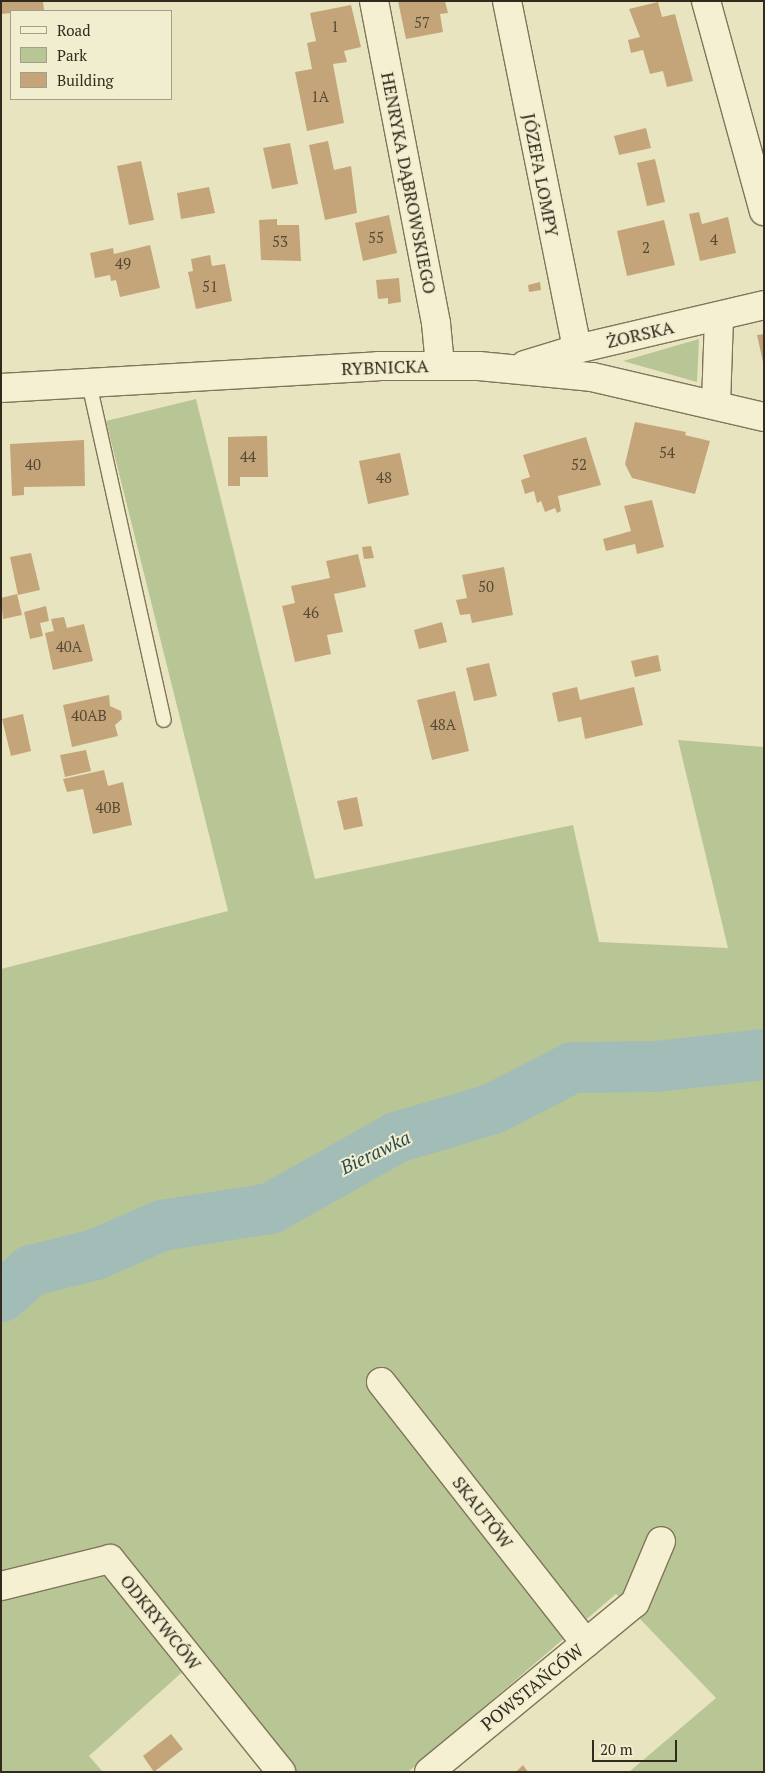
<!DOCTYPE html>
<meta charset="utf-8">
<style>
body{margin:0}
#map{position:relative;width:765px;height:1773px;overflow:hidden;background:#e9e4c0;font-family:"PT Serif",serif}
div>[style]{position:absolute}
.green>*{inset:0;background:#b8c695}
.river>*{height:51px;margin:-25.5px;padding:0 25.5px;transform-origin:25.5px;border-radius:25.5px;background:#a2bcb8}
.building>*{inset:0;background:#c4a579}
.roads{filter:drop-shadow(1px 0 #80755a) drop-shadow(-1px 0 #80755a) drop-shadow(0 1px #80755a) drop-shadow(0 -1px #80755a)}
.lane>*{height:14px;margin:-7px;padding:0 7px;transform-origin:7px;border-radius:7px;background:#f5f0d2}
.street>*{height:28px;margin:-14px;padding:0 14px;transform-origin:14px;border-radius:14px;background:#f5f0d2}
.secondary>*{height:28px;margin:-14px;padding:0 14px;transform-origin:14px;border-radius:14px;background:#f5f0d2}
span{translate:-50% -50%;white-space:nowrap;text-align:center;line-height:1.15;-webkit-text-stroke:4px #f1edcf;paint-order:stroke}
.number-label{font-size:15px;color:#564934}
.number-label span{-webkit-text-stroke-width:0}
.street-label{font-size:18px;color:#312a1d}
.water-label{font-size:19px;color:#2d4c50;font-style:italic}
.frame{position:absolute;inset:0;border:2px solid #312a1d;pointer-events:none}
.legend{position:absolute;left:10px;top:10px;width:162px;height:90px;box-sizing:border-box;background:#f1edcf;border:1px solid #a49f88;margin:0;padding:6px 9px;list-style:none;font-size:15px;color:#312a1d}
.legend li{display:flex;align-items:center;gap:10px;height:25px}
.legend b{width:25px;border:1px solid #a49f88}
.scale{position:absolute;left:592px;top:1740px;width:85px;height:22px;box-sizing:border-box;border:2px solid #312a1d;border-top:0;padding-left:6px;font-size:15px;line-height:18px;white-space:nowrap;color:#312a1d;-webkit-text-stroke:4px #f1edcf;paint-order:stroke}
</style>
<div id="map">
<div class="green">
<i style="clip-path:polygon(699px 339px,697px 382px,623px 361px)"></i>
<i style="clip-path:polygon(196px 399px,315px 879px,573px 825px,599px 942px,728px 948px,678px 740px,764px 747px,764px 1772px,629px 1772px,716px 1698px,616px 1594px,408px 1772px,296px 1772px,199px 1657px,89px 1756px,103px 1772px,1px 1772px,1px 969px,228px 911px,106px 421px)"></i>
</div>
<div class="river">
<i style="left:1px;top:1296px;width:40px;rotate:-41deg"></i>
<i style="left:31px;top:1270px;width:66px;rotate:-14deg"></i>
<i style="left:95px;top:1254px;width:72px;rotate:-23.7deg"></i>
<i style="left:161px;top:1225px;width:110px;rotate:-8.9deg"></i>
<i style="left:270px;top:1208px;width:145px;rotate:-29.4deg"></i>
<i style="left:396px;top:1137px;width:101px;rotate:-16.6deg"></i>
<i style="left:493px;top:1108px;width:89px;rotate:-27.4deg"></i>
<i style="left:572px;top:1067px;width:83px;rotate:-0.7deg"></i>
<i style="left:655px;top:1066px;width:110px;rotate:-6.3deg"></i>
</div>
<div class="building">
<i style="clip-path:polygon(1px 1px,43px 1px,44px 10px,1px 14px)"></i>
<i style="clip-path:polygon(398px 1px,445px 1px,448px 13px,440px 14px,443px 32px,406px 39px)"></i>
<i style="clip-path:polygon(658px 2px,662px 17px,675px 14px,693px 81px,667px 87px,663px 71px,650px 74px,643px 50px,631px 53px,628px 40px,640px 37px,629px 9px)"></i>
<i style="clip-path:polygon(351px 5px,361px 47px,344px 51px,347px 62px,333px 64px,344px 123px,307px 131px,295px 72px,312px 69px,307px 43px,316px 41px,310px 13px)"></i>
<i style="clip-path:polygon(646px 128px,651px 148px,619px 155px,614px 136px)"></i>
<i style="clip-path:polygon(328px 141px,334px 170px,351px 166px,357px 213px,325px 220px,309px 145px)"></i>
<i style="clip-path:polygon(290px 143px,298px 184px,272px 189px,263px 148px)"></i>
<i style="clip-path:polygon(655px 159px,665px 202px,647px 206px,637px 163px)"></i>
<i style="clip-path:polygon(141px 161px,154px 220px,129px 225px,117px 166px)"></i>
<i style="clip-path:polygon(209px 187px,215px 213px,181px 219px,177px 193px)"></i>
<i style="clip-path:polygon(699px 212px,702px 224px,728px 217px,736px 253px,700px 261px,689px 214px)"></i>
<i style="clip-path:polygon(389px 215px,397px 253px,363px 261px,355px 223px)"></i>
<i style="clip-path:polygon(277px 219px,277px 225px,299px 225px,301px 261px,261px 260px,259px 220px)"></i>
<i style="clip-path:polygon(664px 220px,675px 265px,627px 276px,617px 231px)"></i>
<i style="clip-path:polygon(150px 245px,160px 288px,120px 297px,116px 280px,111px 281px,110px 275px,95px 278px,90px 253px,113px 248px,114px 254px)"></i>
<i style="clip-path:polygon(210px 255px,212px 266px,225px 264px,232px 301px,196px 309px,188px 272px,193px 271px,191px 259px)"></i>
<i style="clip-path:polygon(399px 278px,401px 302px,388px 304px,388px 298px,378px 299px,376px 280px)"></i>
<i style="clip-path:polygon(540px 282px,541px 290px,529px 292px,528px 285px)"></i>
<i style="clip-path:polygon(764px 334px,764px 362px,763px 362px,757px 335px)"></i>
<i style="clip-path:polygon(635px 422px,686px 432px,685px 435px,710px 441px,695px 494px,632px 478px,625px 464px)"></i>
<i style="clip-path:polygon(267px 436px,268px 477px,240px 477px,240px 486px,228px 486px,228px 437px)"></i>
<i style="clip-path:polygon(586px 437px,601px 485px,558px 496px,561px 511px,557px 513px,555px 508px,545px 512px,541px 501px,537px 503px,534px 491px,525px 494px,521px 480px,530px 477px,523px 455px)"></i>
<i style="clip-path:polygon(84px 440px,85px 486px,24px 487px,24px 495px,12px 496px,10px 444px)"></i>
<i style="clip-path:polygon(400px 453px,409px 495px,368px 504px,359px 461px)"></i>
<i style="clip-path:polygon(652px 500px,664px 547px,637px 554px,635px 544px,606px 551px,603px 539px,631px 531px,624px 506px)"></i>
<i style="clip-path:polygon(371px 546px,374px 558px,364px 559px,362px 547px)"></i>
<i style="clip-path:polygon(31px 553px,40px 590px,18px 595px,10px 557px)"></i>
<i style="clip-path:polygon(358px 554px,366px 587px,334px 594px,343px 632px,327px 635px,331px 654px,295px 662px,282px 606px,295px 603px,291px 586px,330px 578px,326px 561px)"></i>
<i style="clip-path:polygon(504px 567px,513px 615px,472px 623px,470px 614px,460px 615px,456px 600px,467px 598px,462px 575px)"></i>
<i style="clip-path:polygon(17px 594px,22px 615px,3px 619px,1px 598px)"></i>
<i style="clip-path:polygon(46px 606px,49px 621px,40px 623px,43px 636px,30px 639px,24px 612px)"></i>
<i style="clip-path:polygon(64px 617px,67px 628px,84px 624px,93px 661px,53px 670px,45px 633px,54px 631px,51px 619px)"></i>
<i style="clip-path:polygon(442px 622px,447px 642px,419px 649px,414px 630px)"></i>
<i style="clip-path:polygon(658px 655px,661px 671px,635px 677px,631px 661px)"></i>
<i style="clip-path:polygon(489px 663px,497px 696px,474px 701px,466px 668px)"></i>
<i style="clip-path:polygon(577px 687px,580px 700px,634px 687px,643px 725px,585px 739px,581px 717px,558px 722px,552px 693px)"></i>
<i style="clip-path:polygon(455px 691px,469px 751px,432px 760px,417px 700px)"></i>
<i style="clip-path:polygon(109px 695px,110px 706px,121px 711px,122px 719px,115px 725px,118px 736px,72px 747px,63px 705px)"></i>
<i style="clip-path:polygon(23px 714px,31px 751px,11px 756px,2px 719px)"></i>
<i style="clip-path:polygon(86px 750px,91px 771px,65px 777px,60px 755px)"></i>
<i style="clip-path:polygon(104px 770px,108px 786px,123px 782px,132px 825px,93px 834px,83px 789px,67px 792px,63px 779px)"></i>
<i style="clip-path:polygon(357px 797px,363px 826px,344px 830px,337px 801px)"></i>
<i style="clip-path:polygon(171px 1734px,183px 1749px,154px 1772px,143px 1756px)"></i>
<i style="clip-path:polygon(523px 1765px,528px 1772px,516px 1772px)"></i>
</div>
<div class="roads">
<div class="lane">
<i style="left:89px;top:383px;width:345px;rotate:77.5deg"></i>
</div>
<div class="street">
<i style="left:374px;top:1px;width:328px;rotate:79.1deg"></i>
<i style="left:436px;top:323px;width:42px;rotate:84.6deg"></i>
<i style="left:507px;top:1px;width:355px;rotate:78.6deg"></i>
<i style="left:706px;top:1px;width:218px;rotate:74.6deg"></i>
<i style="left:381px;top:1382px;width:332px;rotate:51.9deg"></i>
<i style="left:1px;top:1586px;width:112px;rotate:-13.9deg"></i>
<i style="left:110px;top:1559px;width:273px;rotate:51.2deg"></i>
<i style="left:429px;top:1772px;width:266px;rotate:-39.4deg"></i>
<i style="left:635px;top:1603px;width:67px;rotate:-67.2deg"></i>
</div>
<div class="secondary">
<i style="left:525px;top:365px;width:54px;rotate:-17.1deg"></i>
<i style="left:577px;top:349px;width:192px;rotate:-13.2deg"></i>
<i style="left:1px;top:388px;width:378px;rotate:-3.3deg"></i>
<i style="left:378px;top:366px;width:101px"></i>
<i style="left:479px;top:366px;width:114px;rotate:5.6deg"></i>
<i style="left:592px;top:377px;width:177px;rotate:13.1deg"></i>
<i style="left:716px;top:404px;width:88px;rotate:-88deg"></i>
</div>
</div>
<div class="number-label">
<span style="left:422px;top:23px">57</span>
<span style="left:335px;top:27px">1</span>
<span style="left:320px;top:97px">1A</span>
<span style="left:376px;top:238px">55</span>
<span style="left:714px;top:240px">4</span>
<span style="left:280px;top:242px">53</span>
<span style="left:646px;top:248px">2</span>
<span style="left:123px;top:264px">49</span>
<span style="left:210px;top:287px">51</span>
<span style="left:667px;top:453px">54</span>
<span style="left:248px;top:457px">44</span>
<span style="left:33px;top:465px">40</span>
<span style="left:579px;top:465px">52</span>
<span style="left:384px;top:478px">48</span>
<span style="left:486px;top:587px">50</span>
<span style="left:311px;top:613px">46</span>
<span style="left:69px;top:647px">40A</span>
<span style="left:89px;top:716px">40AB</span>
<span style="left:443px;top:725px">48A</span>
<span style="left:108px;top:808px">40B</span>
</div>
<div class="street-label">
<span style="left:541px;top:175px;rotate:79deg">JÓZEFA LOMPY</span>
<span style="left:409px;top:183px;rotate:79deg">HENRYKA DĄBROWSKIEGO</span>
<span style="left:640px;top:334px;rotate:-13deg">ŻORSKA</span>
<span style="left:385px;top:367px;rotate:-2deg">RYBNICKA</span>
<span style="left:483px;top:1512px;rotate:52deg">SKAUTÓW</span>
<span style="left:161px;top:1622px;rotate:51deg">ODKRYWCÓW</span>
<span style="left:532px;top:1687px;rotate:-39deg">POWSTAŃCÓW</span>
</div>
<div class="water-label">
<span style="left:375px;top:1152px;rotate:-26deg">Bierawka</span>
</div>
<div class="frame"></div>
<ul class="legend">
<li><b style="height:6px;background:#f5f0d2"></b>Road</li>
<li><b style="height:14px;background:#b8c695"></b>Park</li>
<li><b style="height:14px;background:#c4a579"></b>Building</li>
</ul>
<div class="scale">20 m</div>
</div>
